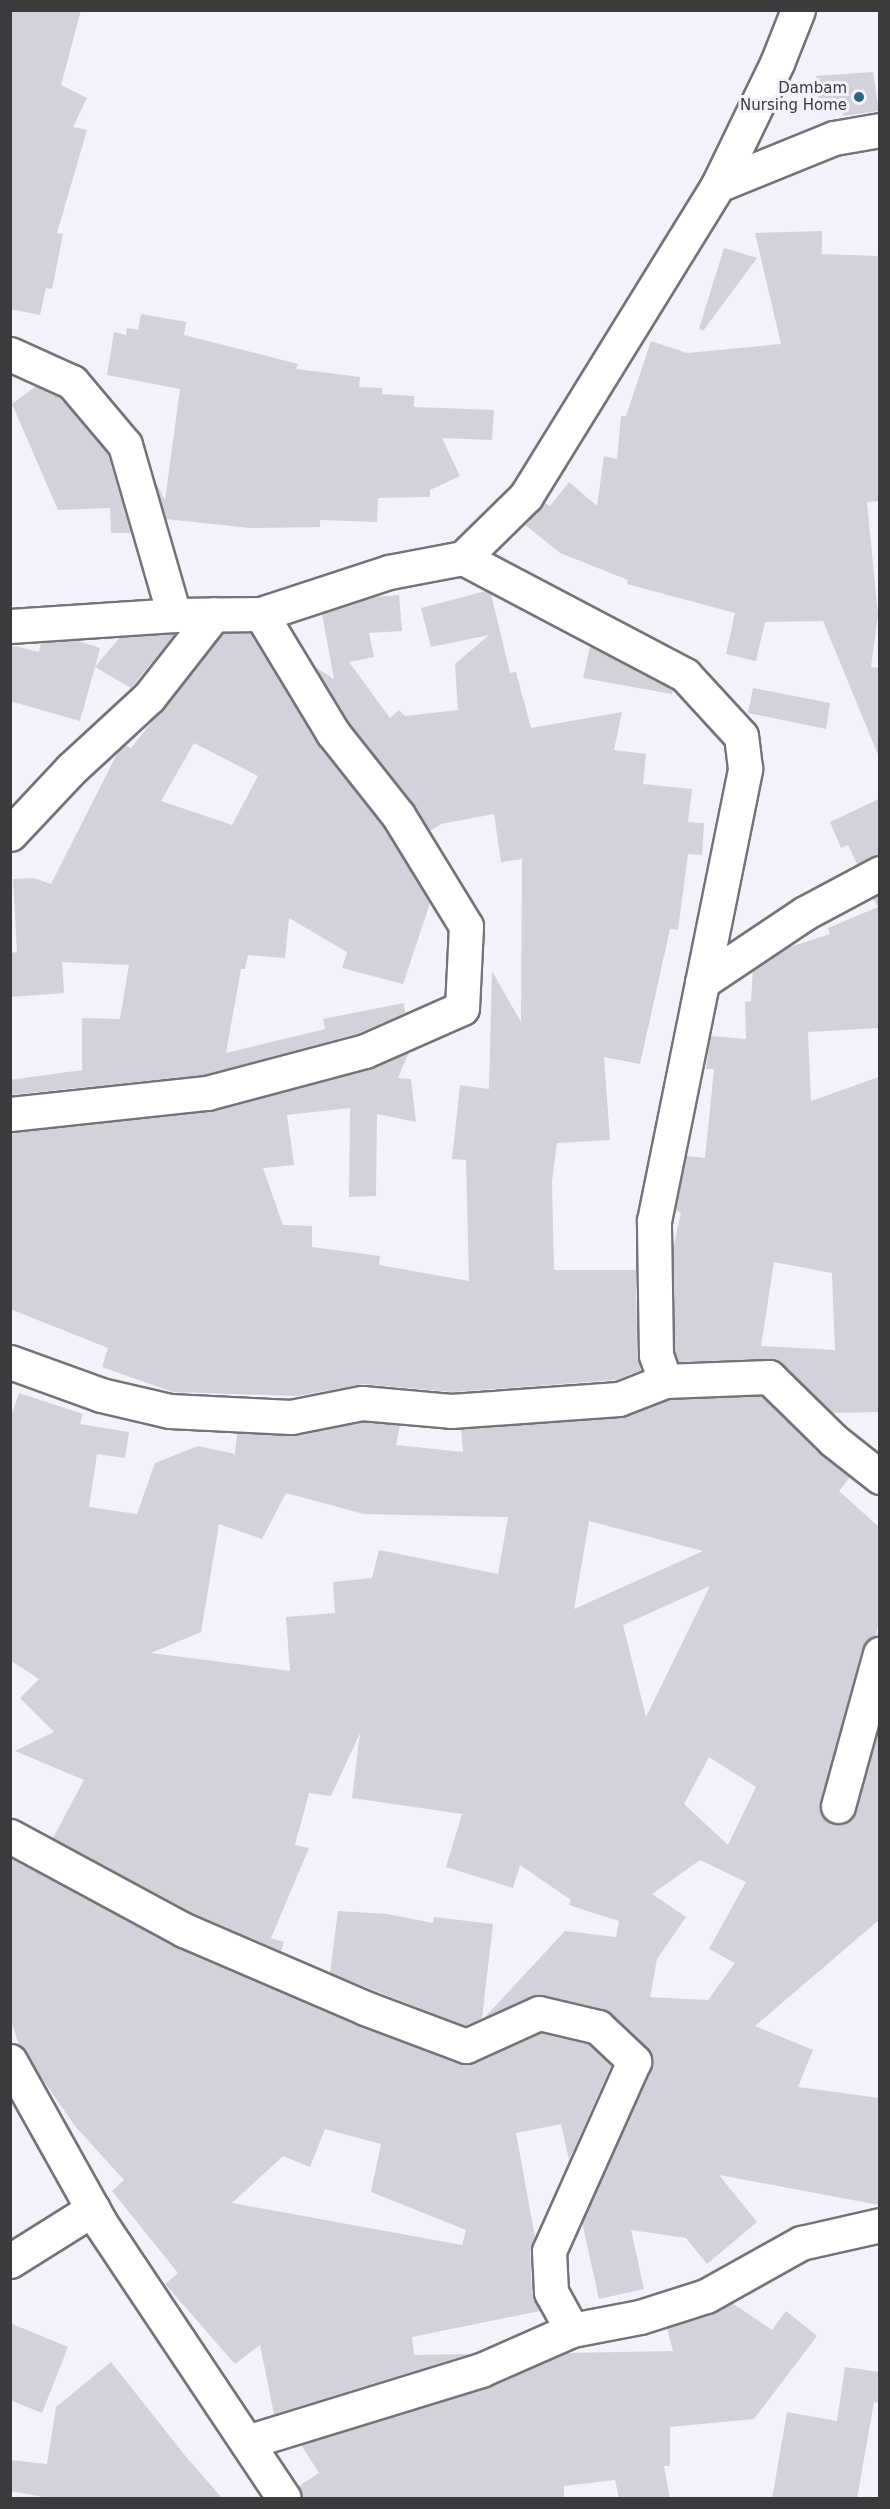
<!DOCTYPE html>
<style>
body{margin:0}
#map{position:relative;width:890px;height:2509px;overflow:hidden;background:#f3f1f9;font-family:"DejaVu Sans",sans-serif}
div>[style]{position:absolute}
.building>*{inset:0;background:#d3d1d9}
.roads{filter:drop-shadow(2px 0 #74737a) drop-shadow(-2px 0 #74737a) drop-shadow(0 2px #74737a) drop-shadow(0 -2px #74737a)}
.minor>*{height:33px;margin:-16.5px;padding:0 16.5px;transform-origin:16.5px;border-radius:16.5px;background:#fff}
.tertiary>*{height:33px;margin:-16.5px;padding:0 16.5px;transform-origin:16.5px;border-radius:16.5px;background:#fff}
.dots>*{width:16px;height:16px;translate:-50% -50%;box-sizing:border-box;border:3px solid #f3f1f9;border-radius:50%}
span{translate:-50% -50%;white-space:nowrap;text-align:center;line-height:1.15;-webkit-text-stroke:6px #f3f1f9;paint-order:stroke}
.poi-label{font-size:15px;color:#3b3a3d}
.right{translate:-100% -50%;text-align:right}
.frame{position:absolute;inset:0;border:12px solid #3b3a3d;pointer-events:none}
</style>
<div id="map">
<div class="building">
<i style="clip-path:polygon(10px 10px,81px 10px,61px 85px,87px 98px,73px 127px,87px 130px,57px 233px,63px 234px,52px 289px,46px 288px,40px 315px,10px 309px)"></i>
<i style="clip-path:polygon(873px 72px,879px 111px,843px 116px,842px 104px,819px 106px,816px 76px)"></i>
<i style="clip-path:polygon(822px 231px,822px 254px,879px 256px,879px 501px,867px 502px,878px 615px,871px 667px,879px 668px,879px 757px,823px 621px,765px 622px,756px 661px,726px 654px,735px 613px,627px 584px,628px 580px,560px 553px,524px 524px,544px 502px,550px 506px,569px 482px,597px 506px,604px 456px,617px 459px,621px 416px,626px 416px,651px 341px,687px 353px,781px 344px,755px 233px)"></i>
<i style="clip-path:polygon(724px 248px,757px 258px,703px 331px,699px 329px)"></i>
<i style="clip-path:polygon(141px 314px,186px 322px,184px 335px,298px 364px,296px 369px,360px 377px,359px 387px,382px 388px,382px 394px,414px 396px,414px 407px,494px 410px,492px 440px,442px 438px,460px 476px,430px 490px,430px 497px,378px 498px,377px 522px,320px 520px,320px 527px,250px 528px,166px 519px,154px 479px,165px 500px,180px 389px,107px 375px,114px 332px,126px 335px,127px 328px,138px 330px)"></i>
<i style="clip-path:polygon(36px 386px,60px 397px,108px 454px,131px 533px,111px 533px,110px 508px,58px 510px,12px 404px)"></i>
<i style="clip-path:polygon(486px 591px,491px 594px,510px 673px,516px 672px,531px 728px,622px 712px,614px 750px,646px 754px,643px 784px,692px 789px,688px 822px,704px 823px,702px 855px,688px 854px,678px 930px,670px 929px,640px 1064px,604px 1057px,610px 1140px,557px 1143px,552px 1181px,554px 1270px,636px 1270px,637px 1355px,641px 1370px,615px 1380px,453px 1392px,363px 1384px,298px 1396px,173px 1392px,102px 1367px,108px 1348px,10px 1309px,10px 1132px,212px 1111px,370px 1069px,409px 1052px,398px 1078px,411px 1079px,416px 1122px,377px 1114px,376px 1196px,349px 1197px,350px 1108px,287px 1115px,294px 1165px,263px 1168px,283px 1225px,312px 1226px,312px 1247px,380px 1256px,379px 1265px,469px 1281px,466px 1160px,452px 1159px,460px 1085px,489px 1089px,492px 971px,521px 1022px,522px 859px,501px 862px,494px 814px,441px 824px,430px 831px,348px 722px,315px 667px,334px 679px,322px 614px,374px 597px,399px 595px,402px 631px,369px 633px,374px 657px,349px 662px,390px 718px,399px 710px,405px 716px,458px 710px,455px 664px,489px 635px,431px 647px,421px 608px)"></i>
<i style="clip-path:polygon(evenodd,223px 633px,250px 633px,317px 743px,383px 826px,430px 903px,403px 984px,342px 968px,347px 952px,289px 918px,285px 958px,248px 955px,245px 969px,241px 969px,226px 1053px,325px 1029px,323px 1019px,404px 1003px,405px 1013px,359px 1033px,204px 1075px,10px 1095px,10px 1080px,82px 1070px,82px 1018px,120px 1019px,129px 965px,62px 962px,64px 993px,10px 997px,10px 953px,17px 952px,13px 879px,34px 878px,51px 884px,119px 750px,125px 745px,131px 748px,223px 633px,194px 743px,258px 776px,232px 825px,161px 801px,194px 743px)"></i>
<i style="clip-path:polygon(175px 634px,131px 688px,95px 667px,80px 721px,10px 701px,10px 645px,39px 652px,41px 643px,75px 640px,100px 648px,95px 667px,120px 637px)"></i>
<i style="clip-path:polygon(590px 646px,673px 690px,672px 694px,583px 678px)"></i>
<i style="clip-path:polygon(753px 688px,830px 703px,826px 729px,748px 713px)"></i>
<i style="clip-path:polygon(879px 799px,879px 854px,857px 864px,848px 845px,841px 848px,830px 822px)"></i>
<i style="clip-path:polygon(evenodd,879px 895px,879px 1028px,808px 1032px,811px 1101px,879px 1077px,879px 1412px,832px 1413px,775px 1359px,678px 1362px,675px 1352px,673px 1249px,681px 1212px,675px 1211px,686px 1156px,705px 1158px,714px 1069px,706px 1069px,710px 1036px,746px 1039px,745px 1002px,751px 1001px,753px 970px,787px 948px,830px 934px,828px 928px,878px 907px,873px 898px,879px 895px,774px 1262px,832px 1273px,835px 1350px,761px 1346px,774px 1262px)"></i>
<i style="clip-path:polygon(evenodd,19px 1393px,83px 1414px,80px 1424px,129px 1432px,125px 1458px,97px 1454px,89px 1507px,137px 1514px,155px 1463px,198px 1446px,235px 1454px,237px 1433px,294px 1435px,363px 1422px,400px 1425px,396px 1445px,463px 1452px,461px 1429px,621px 1418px,669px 1400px,762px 1396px,850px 1477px,839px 1491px,879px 1527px,879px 1619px,876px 1636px,862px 1649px,820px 1810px,832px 1824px,852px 1819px,879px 1726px,879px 1920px,755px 2026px,813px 2050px,798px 2087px,879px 2098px,879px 2205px,719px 2175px,757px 2222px,707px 2264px,686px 2238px,631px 2230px,644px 2289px,599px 2299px,582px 2222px,651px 2069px,652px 2057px,647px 2047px,602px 2009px,543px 1995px,485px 2017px,565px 1931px,616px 1937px,619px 1921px,569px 1905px,571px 1900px,520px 1865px,513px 1888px,446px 1867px,462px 1814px,352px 1798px,360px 1733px,331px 1796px,309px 1793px,295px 1845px,309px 1848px,271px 1938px,284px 1942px,281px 1951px,192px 1913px,53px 1838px,84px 1780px,15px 1751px,54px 1732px,20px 1698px,39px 1679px,10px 1660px,10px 1419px,19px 1393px,286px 1493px,364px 1514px,508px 1517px,498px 1574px,379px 1550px,372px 1578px,333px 1582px,335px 1613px,286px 1617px,290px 1671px,151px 1653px,201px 1632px,219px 1524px,262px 1539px,286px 1493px,19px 1393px,589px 1521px,703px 1551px,574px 1609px,589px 1521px,19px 1393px,710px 1586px,646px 1717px,623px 1625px,710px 1586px,19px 1393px,709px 1757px,756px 1787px,728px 1845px,684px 1804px,709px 1757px,19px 1393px,700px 1860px,746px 1882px,709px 1949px,735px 1963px,708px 2000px,650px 1997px,657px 1959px,686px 1917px,652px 1894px,700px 1860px)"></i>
<i style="clip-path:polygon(evenodd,10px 1858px,177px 1947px,358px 2025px,459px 2064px,474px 2063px,541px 2033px,589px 2044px,611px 2066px,569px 2160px,561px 2124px,516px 2133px,535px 2237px,530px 2252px,532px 2293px,540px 2311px,412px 2337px,414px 2355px,469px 2354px,274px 2414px,260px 2345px,235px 2364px,165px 2284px,178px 2273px,112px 2191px,124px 2180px,75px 2126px,19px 2045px,10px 2017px,10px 1858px,325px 2129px,381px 2144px,371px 2192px,466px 2230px,462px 2245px,232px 2203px,283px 2156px,310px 2167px,325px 2129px)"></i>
<i style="clip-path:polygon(338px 1911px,387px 1914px,433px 1923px,434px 1917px,493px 1924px,482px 2018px,465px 2026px,330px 1973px)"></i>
<i style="clip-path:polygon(732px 2303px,772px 2330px,786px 2311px,817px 2336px,754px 2419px,670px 2427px,670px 2466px,664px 2466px,670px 2499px,619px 2499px,615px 2480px,564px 2486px,564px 2499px,302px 2499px,299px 2486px,319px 2473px,301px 2445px,487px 2388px,567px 2353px,673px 2351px,667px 2328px)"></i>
<i style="clip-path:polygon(10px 2323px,68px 2347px,42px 2413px,10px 2400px)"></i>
<i style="clip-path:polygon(111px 2362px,187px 2458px,223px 2499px,54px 2499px,10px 2491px,10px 2460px,47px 2464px,56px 2407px)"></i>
<i style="clip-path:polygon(845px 2367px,879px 2372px,879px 2403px,874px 2402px,857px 2499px,772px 2499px,787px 2412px,837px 2421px)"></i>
</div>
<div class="roads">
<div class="minor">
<i style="left:718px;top:185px;width:125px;rotate:-22.1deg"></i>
<i style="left:834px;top:138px;width:47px;rotate:-9.9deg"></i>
<i style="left:10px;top:354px;width:68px;rotate:24.3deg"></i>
<i style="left:72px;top:382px;width:82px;rotate:49.9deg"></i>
<i style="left:125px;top:445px;width:177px;rotate:73.9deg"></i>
<i style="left:10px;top:626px;width:164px;rotate:-3.8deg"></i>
<i style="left:174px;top:615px;width:87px;rotate:-0.7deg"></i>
<i style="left:261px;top:614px;width:135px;rotate:-18.2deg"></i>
<i style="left:389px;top:572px;width:75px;rotate:-10.7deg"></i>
<i style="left:463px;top:558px;width:88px;rotate:-44.5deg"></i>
<i style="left:526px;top:496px;width:365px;rotate:-58.3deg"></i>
<i style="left:718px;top:185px;width:136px;rotate:-64.2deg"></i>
<i style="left:777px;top:63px;width:57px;rotate:-68.4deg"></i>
<i style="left:10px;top:834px;width:89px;rotate:-46.8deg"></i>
<i style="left:71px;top:769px;width:106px;rotate:-42.7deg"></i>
<i style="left:149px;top:697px;width:105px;rotate:-51.9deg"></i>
<i style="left:702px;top:982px;width:124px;rotate:-33.8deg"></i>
<i style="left:805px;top:913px;width:85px;rotate:-28.1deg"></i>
<i style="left:10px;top:1114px;width:198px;rotate:-6.1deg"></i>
<i style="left:207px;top:1093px;width:163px;rotate:-14.9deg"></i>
<i style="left:365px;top:1051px;width:106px;rotate:-23.9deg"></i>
<i style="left:462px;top:1008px;width:82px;rotate:-87.2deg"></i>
<i style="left:466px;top:926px;width:130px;rotate:-121.5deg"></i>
<i style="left:398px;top:815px;width:105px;rotate:-128.4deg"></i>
<i style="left:333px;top:733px;width:139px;rotate:-121.2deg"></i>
<i style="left:10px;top:1362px;width:97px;rotate:19.9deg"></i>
<i style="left:101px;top:1395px;width:71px;rotate:13.1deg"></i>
<i style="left:170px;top:1411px;width:121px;rotate:2.8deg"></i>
<i style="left:291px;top:1417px;width:72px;rotate:-11.2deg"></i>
<i style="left:362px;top:1403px;width:89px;rotate:5.1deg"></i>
<i style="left:451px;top:1411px;width:168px;rotate:-4.1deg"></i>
<i style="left:619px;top:1399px;width:49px;rotate:-21.4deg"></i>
<i style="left:665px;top:1381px;width:28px;rotate:-109deg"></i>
<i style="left:656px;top:1355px;width:134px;rotate:-90.9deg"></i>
<i style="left:654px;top:1221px;width:462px;rotate:-78.6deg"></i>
<i style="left:745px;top:768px;width:32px;rotate:-97deg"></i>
<i style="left:741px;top:736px;width:83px;rotate:-132.6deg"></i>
<i style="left:685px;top:675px;width:251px;rotate:-152.2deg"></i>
<i style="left:665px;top:1381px;width:104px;rotate:-2.2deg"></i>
<i style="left:769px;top:1377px;width:90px;rotate:44.5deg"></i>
<i style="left:833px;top:1440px;width:60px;rotate:38.2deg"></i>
<i style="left:838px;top:1806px;width:158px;rotate:-74.6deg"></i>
<i style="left:10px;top:1836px;width:198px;rotate:28.4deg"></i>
<i style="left:184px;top:1930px;width:197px;rotate:23.3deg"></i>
<i style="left:365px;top:2008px;width:108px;rotate:20.6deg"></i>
<i style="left:466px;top:2046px;width:80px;rotate:-24.3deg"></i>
<i style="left:539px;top:2013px;width:61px;rotate:13.3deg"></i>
<i style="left:598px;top:2027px;width:50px;rotate:43.4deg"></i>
<i style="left:634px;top:2061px;width:208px;rotate:114.1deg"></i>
<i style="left:549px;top:2251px;width:41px;rotate:87.2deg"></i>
<i style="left:551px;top:2292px;width:43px;rotate:61.1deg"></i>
<i style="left:10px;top:2261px;width:98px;rotate:-32.1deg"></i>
<i style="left:247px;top:2442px;width:245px;rotate:-17.1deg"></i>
<i style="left:481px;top:2370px;width:99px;rotate:-23.7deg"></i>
<i style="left:572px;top:2330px;width:69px;rotate:-10.8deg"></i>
<i style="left:640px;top:2317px;width:69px;rotate:-17.7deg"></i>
<i style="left:706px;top:2296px;width:109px;rotate:-29.2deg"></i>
<i style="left:801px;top:2243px;width:81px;rotate:-12.8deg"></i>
</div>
<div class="tertiary">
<i style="left:10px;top:2061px;width:187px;rotate:60.8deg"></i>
<i style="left:101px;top:2224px;width:329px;rotate:56.3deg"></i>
</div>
</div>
<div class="dots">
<i style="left:859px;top:97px;background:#29687e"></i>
</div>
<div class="poi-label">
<span class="right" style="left:847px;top:97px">Dambam<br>Nursing Home</span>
</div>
<div class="frame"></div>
</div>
